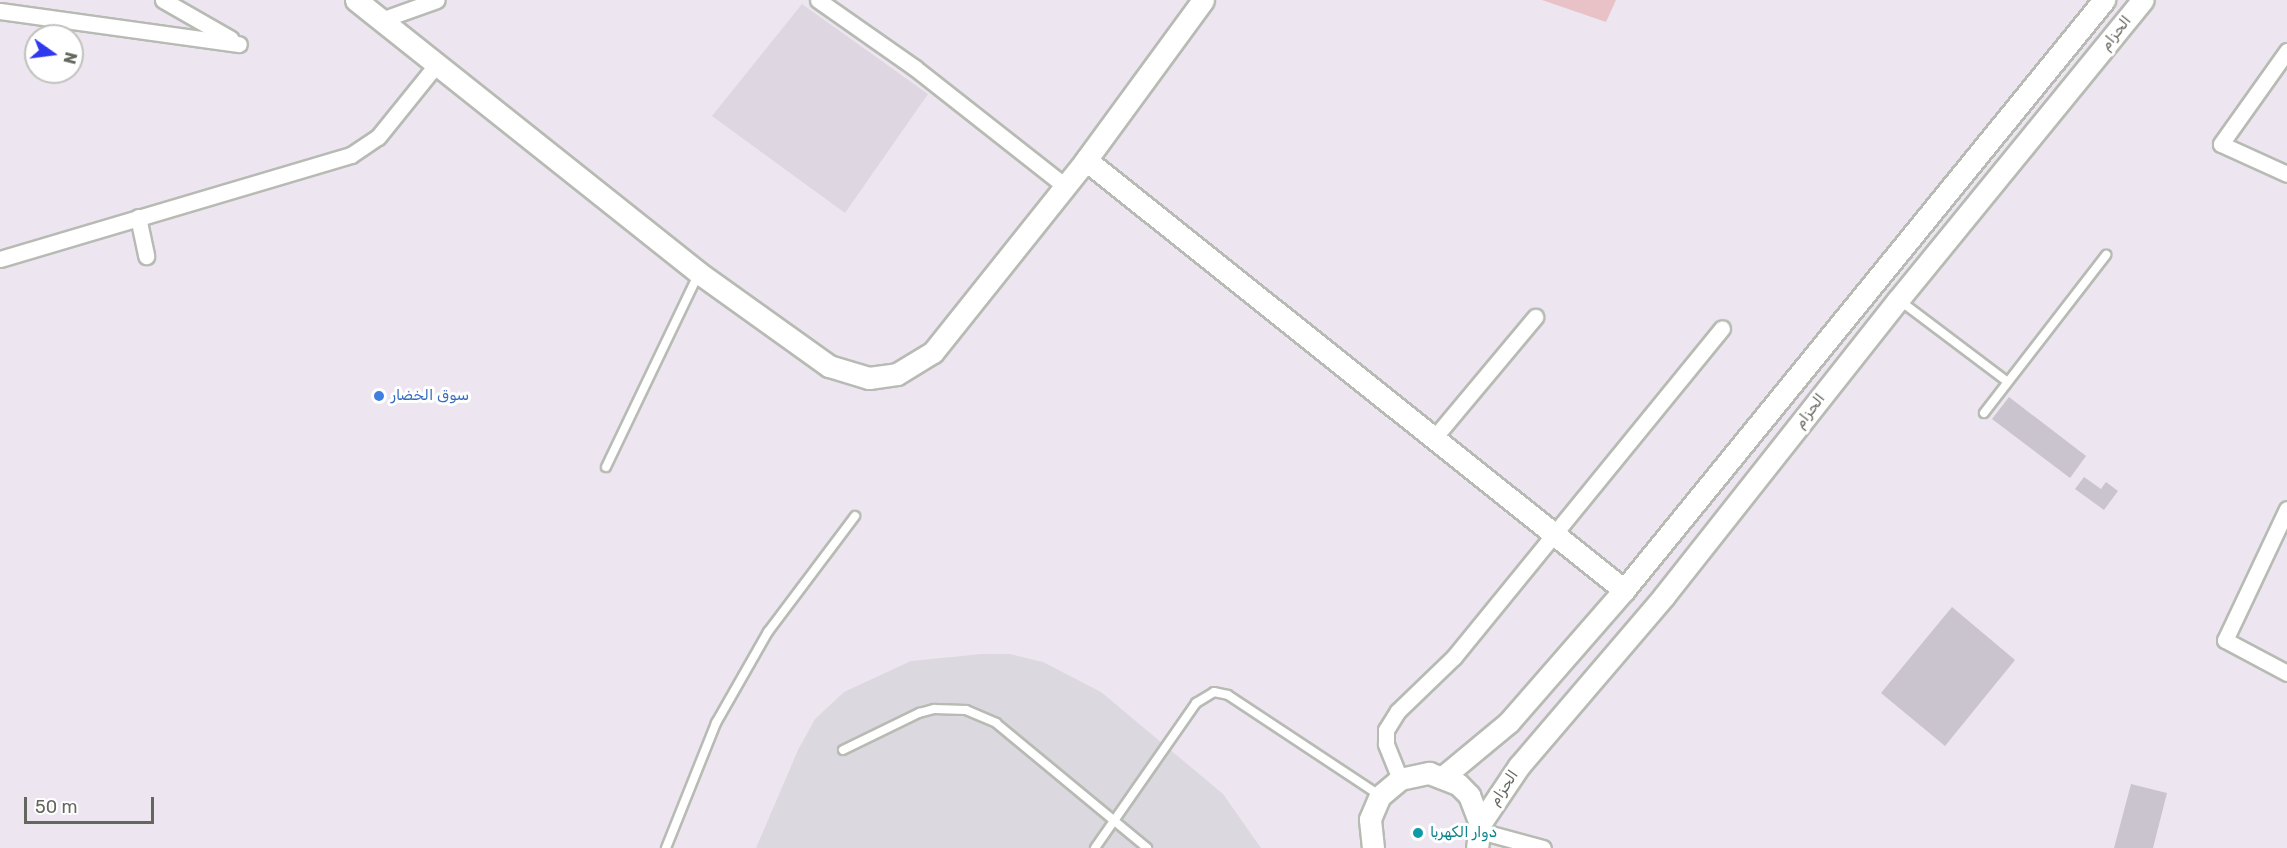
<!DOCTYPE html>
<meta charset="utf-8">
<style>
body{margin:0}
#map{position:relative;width:2287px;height:848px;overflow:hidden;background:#ede6f0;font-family:Rubik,Vazirmatn,sans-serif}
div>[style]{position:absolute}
.industrial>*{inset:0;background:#dcd8df}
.education>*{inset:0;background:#ded7e2}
.green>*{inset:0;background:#e8c2c7}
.building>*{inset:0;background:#c9c4ce}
.roads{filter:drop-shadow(2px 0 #b7bbb3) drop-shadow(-2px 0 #b7bbb3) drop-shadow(0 2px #b7bbb3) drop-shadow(0 -2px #b7bbb3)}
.lane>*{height:8px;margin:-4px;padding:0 4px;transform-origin:4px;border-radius:4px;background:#fff}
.street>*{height:15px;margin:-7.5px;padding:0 7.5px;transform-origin:7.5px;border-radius:7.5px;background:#fff}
.secondary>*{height:21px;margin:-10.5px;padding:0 10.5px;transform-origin:10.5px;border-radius:10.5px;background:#fff}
.dots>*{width:16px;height:16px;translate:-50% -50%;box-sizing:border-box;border:3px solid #fff;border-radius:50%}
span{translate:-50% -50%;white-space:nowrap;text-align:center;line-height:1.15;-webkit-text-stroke:6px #fff;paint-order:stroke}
.street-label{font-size:15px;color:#63675d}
.shop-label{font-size:15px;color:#366cbe}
.left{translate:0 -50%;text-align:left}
.culture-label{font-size:15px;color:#0d838f}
.north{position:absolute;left:24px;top:24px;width:60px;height:60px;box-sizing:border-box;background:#fff;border:2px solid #c1c2be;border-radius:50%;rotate:104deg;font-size:16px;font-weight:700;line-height:24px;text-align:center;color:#63675d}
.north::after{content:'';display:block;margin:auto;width:21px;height:27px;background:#2f38ed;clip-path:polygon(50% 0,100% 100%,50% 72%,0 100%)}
.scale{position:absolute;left:24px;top:797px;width:130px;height:27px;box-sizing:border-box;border:3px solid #63675d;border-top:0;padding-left:8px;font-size:18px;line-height:21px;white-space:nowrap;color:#63675d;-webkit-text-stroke:4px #fff;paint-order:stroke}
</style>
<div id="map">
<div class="industrial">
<i style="clip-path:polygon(982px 654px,1010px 654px,1043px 662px,1101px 692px,1223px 794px,1261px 848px,756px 848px,798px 750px,815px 719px,844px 692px,911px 661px)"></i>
</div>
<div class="education">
<i style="clip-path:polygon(802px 4px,928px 94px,845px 213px,712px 116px)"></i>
</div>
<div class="green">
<i style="clip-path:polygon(1542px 0,1616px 0,1606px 22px)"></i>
</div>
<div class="building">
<i style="clip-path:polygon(2009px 397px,2086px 456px,2070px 478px,1992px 419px)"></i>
<i style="clip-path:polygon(2084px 477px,2101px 489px,2106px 482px,2118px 491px,2104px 510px,2075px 489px)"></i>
<i style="clip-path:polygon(1952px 607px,2015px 660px,1945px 746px,1881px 693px)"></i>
<i style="clip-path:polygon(2131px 784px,2167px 793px,2153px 848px,2114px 848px)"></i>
</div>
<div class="roads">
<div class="lane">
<i style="left:1899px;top:300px;width:136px;rotate:37deg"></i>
<i style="left:1984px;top:413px;width:200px;rotate:-52.3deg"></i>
<i style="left:606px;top:467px;width:215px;rotate:-64.4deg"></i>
<i style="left:843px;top:750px;width:85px;rotate:-26deg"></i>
<i style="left:919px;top:713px;width:16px;rotate:-15deg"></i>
<i style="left:934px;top:709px;width:32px;rotate:2deg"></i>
<i style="left:966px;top:710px;width:33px;rotate:23deg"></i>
<i style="left:996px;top:723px;width:196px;rotate:39.6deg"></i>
<i style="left:666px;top:848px;width:135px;rotate:-68.2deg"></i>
<i style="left:716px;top:723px;width:105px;rotate:-60.3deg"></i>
<i style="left:768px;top:632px;width:145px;rotate:-53.1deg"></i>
<i style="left:1095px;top:848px;width:177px;rotate:-55.1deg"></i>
<i style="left:1196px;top:703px;width:21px;rotate:-31deg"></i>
<i style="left:1214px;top:692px;width:14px;rotate:12deg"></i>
<i style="left:1228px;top:695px;width:181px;rotate:33.5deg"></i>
</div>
<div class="street">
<i style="left:163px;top:0;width:78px;rotate:29.8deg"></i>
<i style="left:818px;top:0;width:118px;rotate:35deg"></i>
<i style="left:915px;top:68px;width:191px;rotate:38.2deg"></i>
<i style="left:0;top:11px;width:241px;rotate:7.9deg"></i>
<i style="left:381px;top:20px;width:59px;rotate:-19.7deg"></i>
<i style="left:2287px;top:51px;width:114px;rotate:125.4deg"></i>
<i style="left:2221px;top:144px;width:72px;rotate:24.4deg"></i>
<i style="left:138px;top:217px;width:40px;rotate:78deg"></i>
<i style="left:0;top:259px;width:366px;rotate:-16.5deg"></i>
<i style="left:351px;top:155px;width:32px;rotate:-34deg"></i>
<i style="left:378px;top:137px;width:92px;rotate:-51.1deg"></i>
<i style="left:1434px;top:438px;width:158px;rotate:-50.1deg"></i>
<i style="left:2287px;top:509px;width:145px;rotate:115.3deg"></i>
<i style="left:2225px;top:640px;width:70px;rotate:28deg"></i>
<i style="left:1400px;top:779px;width:38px;rotate:-112deg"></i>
<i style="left:1386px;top:744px;width:14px;rotate:-90deg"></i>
<i style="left:1386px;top:730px;width:22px;rotate:-58deg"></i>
<i style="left:1398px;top:711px;width:78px;rotate:-44deg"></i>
<i style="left:1454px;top:657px;width:424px;rotate:-50.8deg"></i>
<i style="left:1480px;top:831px;width:65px;rotate:15.1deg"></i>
</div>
<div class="secondary">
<i style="left:356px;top:0;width:438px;rotate:38.5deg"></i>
<i style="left:699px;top:273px;width:160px;rotate:35.6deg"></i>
<i style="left:829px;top:366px;width:42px;rotate:16.7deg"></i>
<i style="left:869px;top:378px;width:28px;rotate:-8deg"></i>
<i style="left:897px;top:374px;width:42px;rotate:-31.4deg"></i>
<i style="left:933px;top:352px;width:246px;rotate:-51.4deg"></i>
<i style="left:1086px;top:160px;width:198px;rotate:-53.8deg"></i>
<i style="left:1086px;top:160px;width:689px;rotate:38.63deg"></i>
<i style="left:1444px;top:776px;width:85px;rotate:-39.7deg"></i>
<i style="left:1509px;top:722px;width:175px;rotate:-48.9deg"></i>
<i style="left:1624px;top:590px;width:761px;rotate:-50.87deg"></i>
<i style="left:1480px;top:824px;width:70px;rotate:-56.1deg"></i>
<i style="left:1519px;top:766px;width:223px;rotate:-49.5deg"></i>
<i style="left:1664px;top:596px;width:377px;rotate:-51.7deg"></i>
<i style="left:1898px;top:300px;width:387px;rotate:-50.8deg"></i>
<i style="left:1373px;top:848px;width:29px;rotate:-96deg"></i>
<i style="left:1370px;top:819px;width:25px;rotate:-67deg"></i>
<i style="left:1380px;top:796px;width:26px;rotate:-40deg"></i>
<i style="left:1400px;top:779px;width:30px;rotate:-12deg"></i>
<i style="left:1429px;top:773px;width:31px;rotate:21deg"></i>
<i style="left:1458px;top:784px;width:16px;rotate:45deg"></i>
<i style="left:1469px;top:795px;width:31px;rotate:69deg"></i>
<i style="left:1480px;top:824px;width:24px;rotate:97deg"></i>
</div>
</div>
<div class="dots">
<i style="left:379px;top:396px;background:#3f7fe0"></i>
<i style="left:1418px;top:833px;background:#0f9aa8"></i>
</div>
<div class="street-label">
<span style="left:2116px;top:33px;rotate:-51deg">الحزام</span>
<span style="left:1810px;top:411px;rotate:-52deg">الحزام</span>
<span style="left:1504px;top:788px;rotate:-56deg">الحزام</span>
</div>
<div class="shop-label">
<span class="left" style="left:391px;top:396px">سوق الخضار</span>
</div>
<div class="culture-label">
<span class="left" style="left:1430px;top:833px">دوار الكهربا</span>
</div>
<div class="north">N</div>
<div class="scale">50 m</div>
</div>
